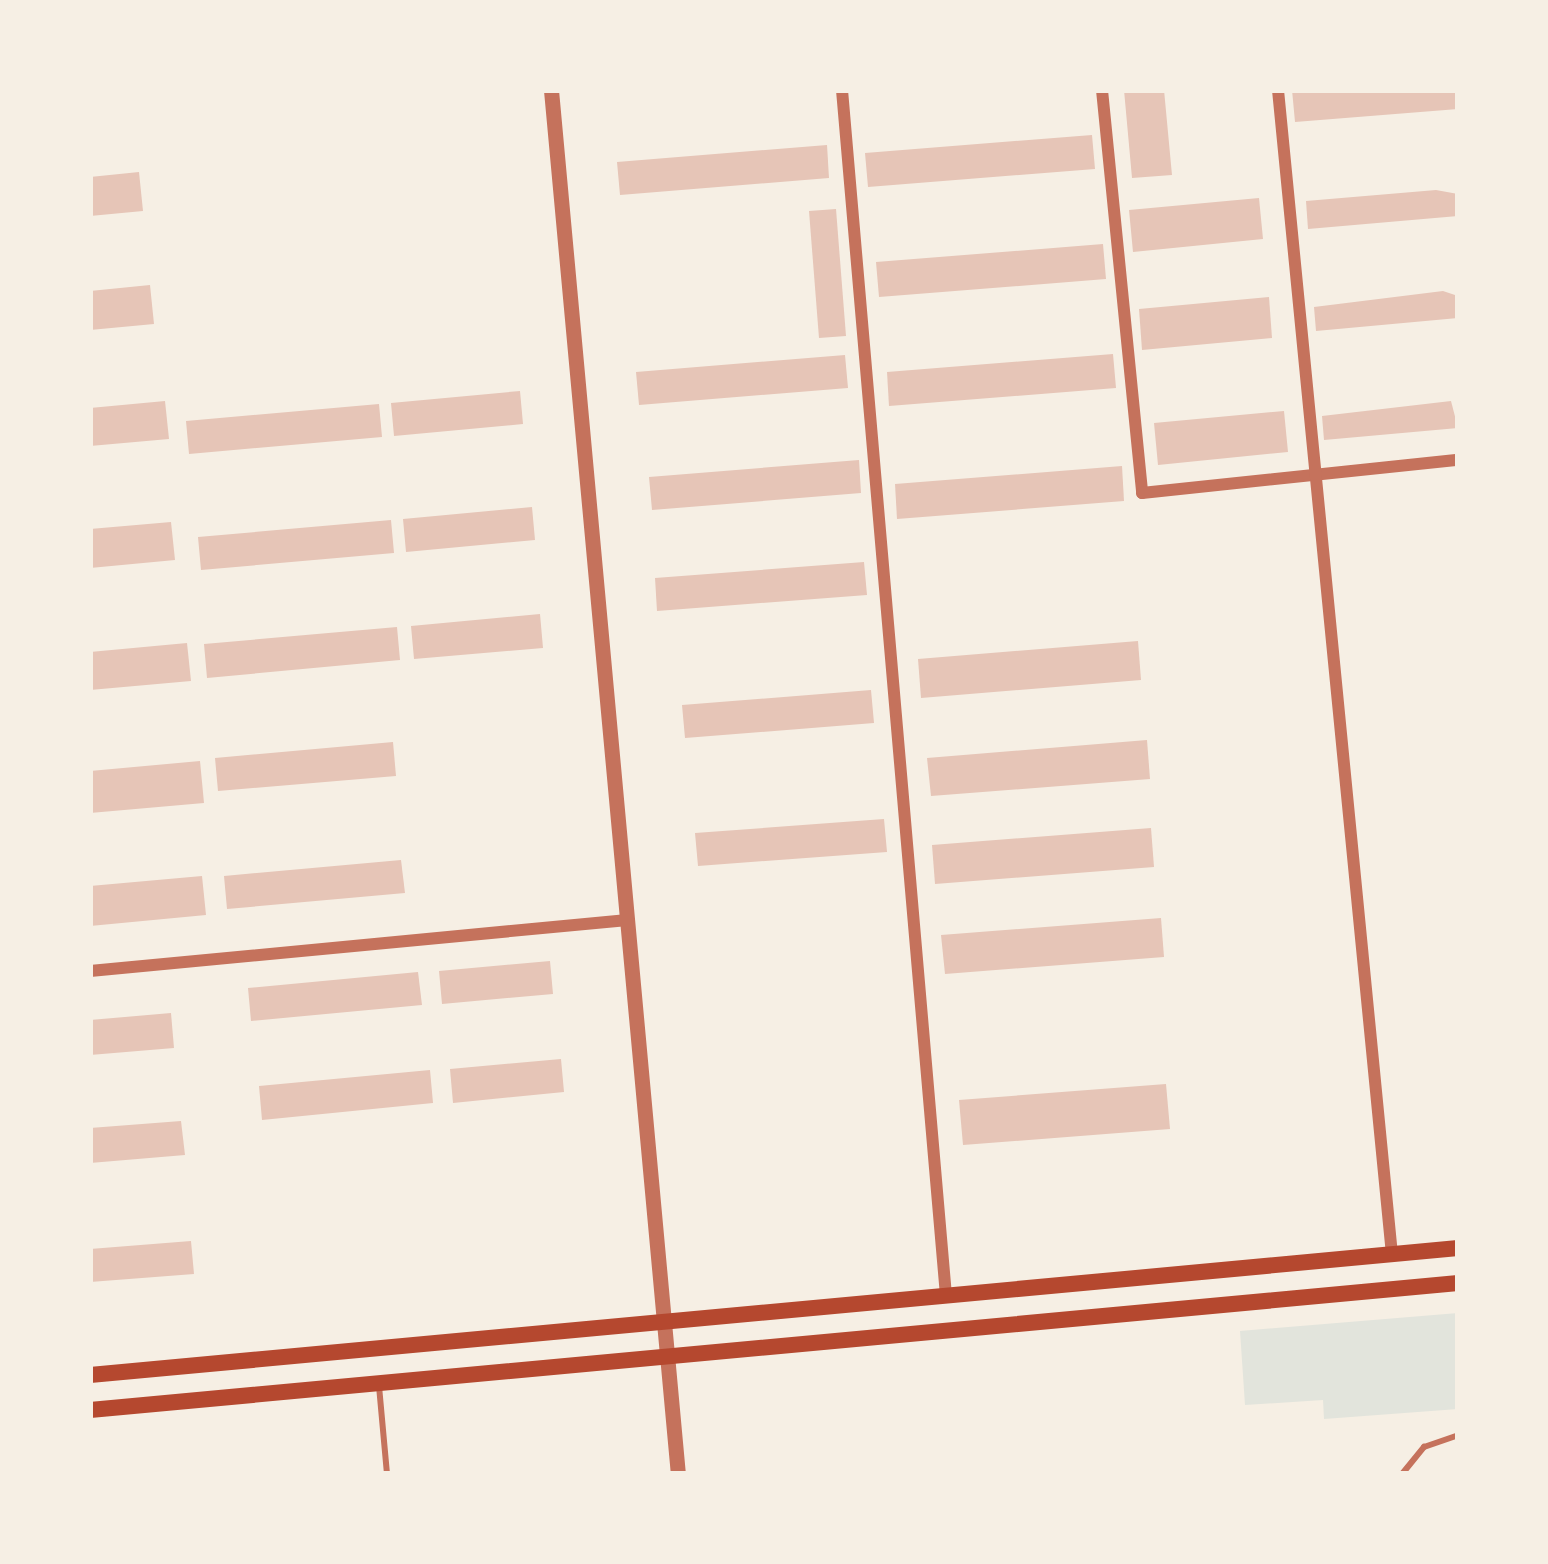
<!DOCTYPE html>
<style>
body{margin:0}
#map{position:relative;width:1548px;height:1564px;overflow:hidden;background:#f6efe4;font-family:"Fira Sans Condensed",sans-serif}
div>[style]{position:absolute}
.green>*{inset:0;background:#e2e4dc}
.building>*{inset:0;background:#e6c5b7}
.service>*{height:6px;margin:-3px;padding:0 3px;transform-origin:3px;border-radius:3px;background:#c5725c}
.minor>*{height:12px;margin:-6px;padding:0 6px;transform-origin:6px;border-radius:6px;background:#c5725c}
.tertiary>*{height:15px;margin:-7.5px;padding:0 7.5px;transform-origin:7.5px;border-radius:7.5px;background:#c5725c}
.secondary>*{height:16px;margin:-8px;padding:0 8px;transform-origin:8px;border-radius:8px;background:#b5482f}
span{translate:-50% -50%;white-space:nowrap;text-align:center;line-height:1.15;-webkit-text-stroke:9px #f6efe4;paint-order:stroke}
.frame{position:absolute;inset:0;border:93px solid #f6efe4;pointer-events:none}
</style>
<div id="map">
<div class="green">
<i style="clip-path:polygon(1458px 1313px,1458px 1409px,1324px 1419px,1323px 1400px,1245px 1405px,1240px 1331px)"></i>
</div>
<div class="building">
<i style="clip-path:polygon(1124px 90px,1164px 90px,1172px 175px,1132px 178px)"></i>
<i style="clip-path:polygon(1292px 90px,1458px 90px,1458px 109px,1295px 122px)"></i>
<i style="clip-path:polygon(1092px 135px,1095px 169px,868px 187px,865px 153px)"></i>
<i style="clip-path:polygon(827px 145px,829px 178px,620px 195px,617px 162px)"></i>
<i style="clip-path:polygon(139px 172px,143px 211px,90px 216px,90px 177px)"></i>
<i style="clip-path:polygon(1436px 190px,1458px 194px,1458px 216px,1308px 229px,1306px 201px)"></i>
<i style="clip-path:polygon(1259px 198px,1263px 239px,1133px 252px,1129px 210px)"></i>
<i style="clip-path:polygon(836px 209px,846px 336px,819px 338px,809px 211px)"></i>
<i style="clip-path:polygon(1103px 244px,1106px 279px,879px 297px,876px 262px)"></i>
<i style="clip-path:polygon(150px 285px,154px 324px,90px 330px,90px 291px)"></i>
<i style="clip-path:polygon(1443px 291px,1458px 296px,1458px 318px,1316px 331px,1314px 307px)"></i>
<i style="clip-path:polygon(1269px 297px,1272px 338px,1142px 350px,1139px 309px)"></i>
<i style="clip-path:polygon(1113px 354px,1116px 388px,889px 406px,887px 372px)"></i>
<i style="clip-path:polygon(845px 355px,848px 388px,639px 405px,636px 372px)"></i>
<i style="clip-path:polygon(520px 391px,523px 424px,394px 436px,391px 403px)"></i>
<i style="clip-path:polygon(165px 401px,169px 439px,90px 446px,90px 408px)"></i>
<i style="clip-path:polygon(1451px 401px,1458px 428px,1324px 440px,1322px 416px)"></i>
<i style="clip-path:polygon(379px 404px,382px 437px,189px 454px,186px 421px)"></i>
<i style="clip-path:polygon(1284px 411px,1288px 452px,1158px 465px,1154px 423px)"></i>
<i style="clip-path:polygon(859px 460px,861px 493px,652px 510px,649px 477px)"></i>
<i style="clip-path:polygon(1122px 466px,1124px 501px,897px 519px,895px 484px)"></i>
<i style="clip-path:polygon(532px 507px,535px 540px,406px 552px,403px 519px)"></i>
<i style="clip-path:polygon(391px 520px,394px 553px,201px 570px,198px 537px)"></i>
<i style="clip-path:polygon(171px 522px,175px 560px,90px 568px,90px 529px)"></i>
<i style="clip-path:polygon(864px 562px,867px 595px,657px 611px,655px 578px)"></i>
<i style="clip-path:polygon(540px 614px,543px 648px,414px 659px,411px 626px)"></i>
<i style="clip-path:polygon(397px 627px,400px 660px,207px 678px,204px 644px)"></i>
<i style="clip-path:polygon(1138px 641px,1141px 680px,921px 698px,918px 659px)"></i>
<i style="clip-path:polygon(187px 643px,191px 681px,90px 690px,90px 652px)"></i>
<i style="clip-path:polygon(871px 690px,874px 723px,685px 738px,682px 705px)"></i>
<i style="clip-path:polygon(1147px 740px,1150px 779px,931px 796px,927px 758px)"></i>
<i style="clip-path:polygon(393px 742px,396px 776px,218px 791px,215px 758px)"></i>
<i style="clip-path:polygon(200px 761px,204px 803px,90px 813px,90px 771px)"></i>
<i style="clip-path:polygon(884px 819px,887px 852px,698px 866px,695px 833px)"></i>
<i style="clip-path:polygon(1151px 828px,1154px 867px,935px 884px,932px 845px)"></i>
<i style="clip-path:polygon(401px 860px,405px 893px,227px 909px,224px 876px)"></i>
<i style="clip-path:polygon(202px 876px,206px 915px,90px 926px,90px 886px)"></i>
<i style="clip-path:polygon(1161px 918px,1164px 957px,945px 974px,941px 935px)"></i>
<i style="clip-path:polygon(550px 961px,553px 994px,442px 1004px,439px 971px)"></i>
<i style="clip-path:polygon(418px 972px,422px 1005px,251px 1021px,248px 988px)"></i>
<i style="clip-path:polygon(171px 1013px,174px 1048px,90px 1055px,90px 1020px)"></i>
<i style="clip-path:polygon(561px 1059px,564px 1092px,453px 1103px,450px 1069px)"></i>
<i style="clip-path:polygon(430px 1070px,433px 1103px,262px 1120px,259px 1086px)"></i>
<i style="clip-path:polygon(1166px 1084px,1170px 1129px,963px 1145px,959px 1100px)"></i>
<i style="clip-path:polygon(181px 1121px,185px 1155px,90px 1163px,90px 1128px)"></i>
<i style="clip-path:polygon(191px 1241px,194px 1274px,90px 1282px,90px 1249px)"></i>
</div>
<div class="service">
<i style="left:379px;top:1386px;width:88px;rotate:84.8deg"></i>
<i style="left:1402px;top:1474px;width:35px;rotate:-51deg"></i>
<i style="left:1424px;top:1447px;width:36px;rotate:-19deg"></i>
</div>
<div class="minor">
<i style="left:842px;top:90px;width:1209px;rotate:85.07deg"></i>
<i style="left:1102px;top:90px;width:405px;rotate:84.3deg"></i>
<i style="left:1142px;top:493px;width:318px;rotate:-6deg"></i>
<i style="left:1278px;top:90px;width:1170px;rotate:84.41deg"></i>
<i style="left:90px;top:971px;width:540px;rotate:-5.42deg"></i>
</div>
<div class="tertiary">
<i style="left:551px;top:90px;width:1390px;rotate:84.76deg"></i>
</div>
<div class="secondary">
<i style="left:90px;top:1375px;width:1374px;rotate:-5.3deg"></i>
<i style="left:90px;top:1410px;width:1374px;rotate:-5.3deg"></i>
</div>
<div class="frame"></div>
</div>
